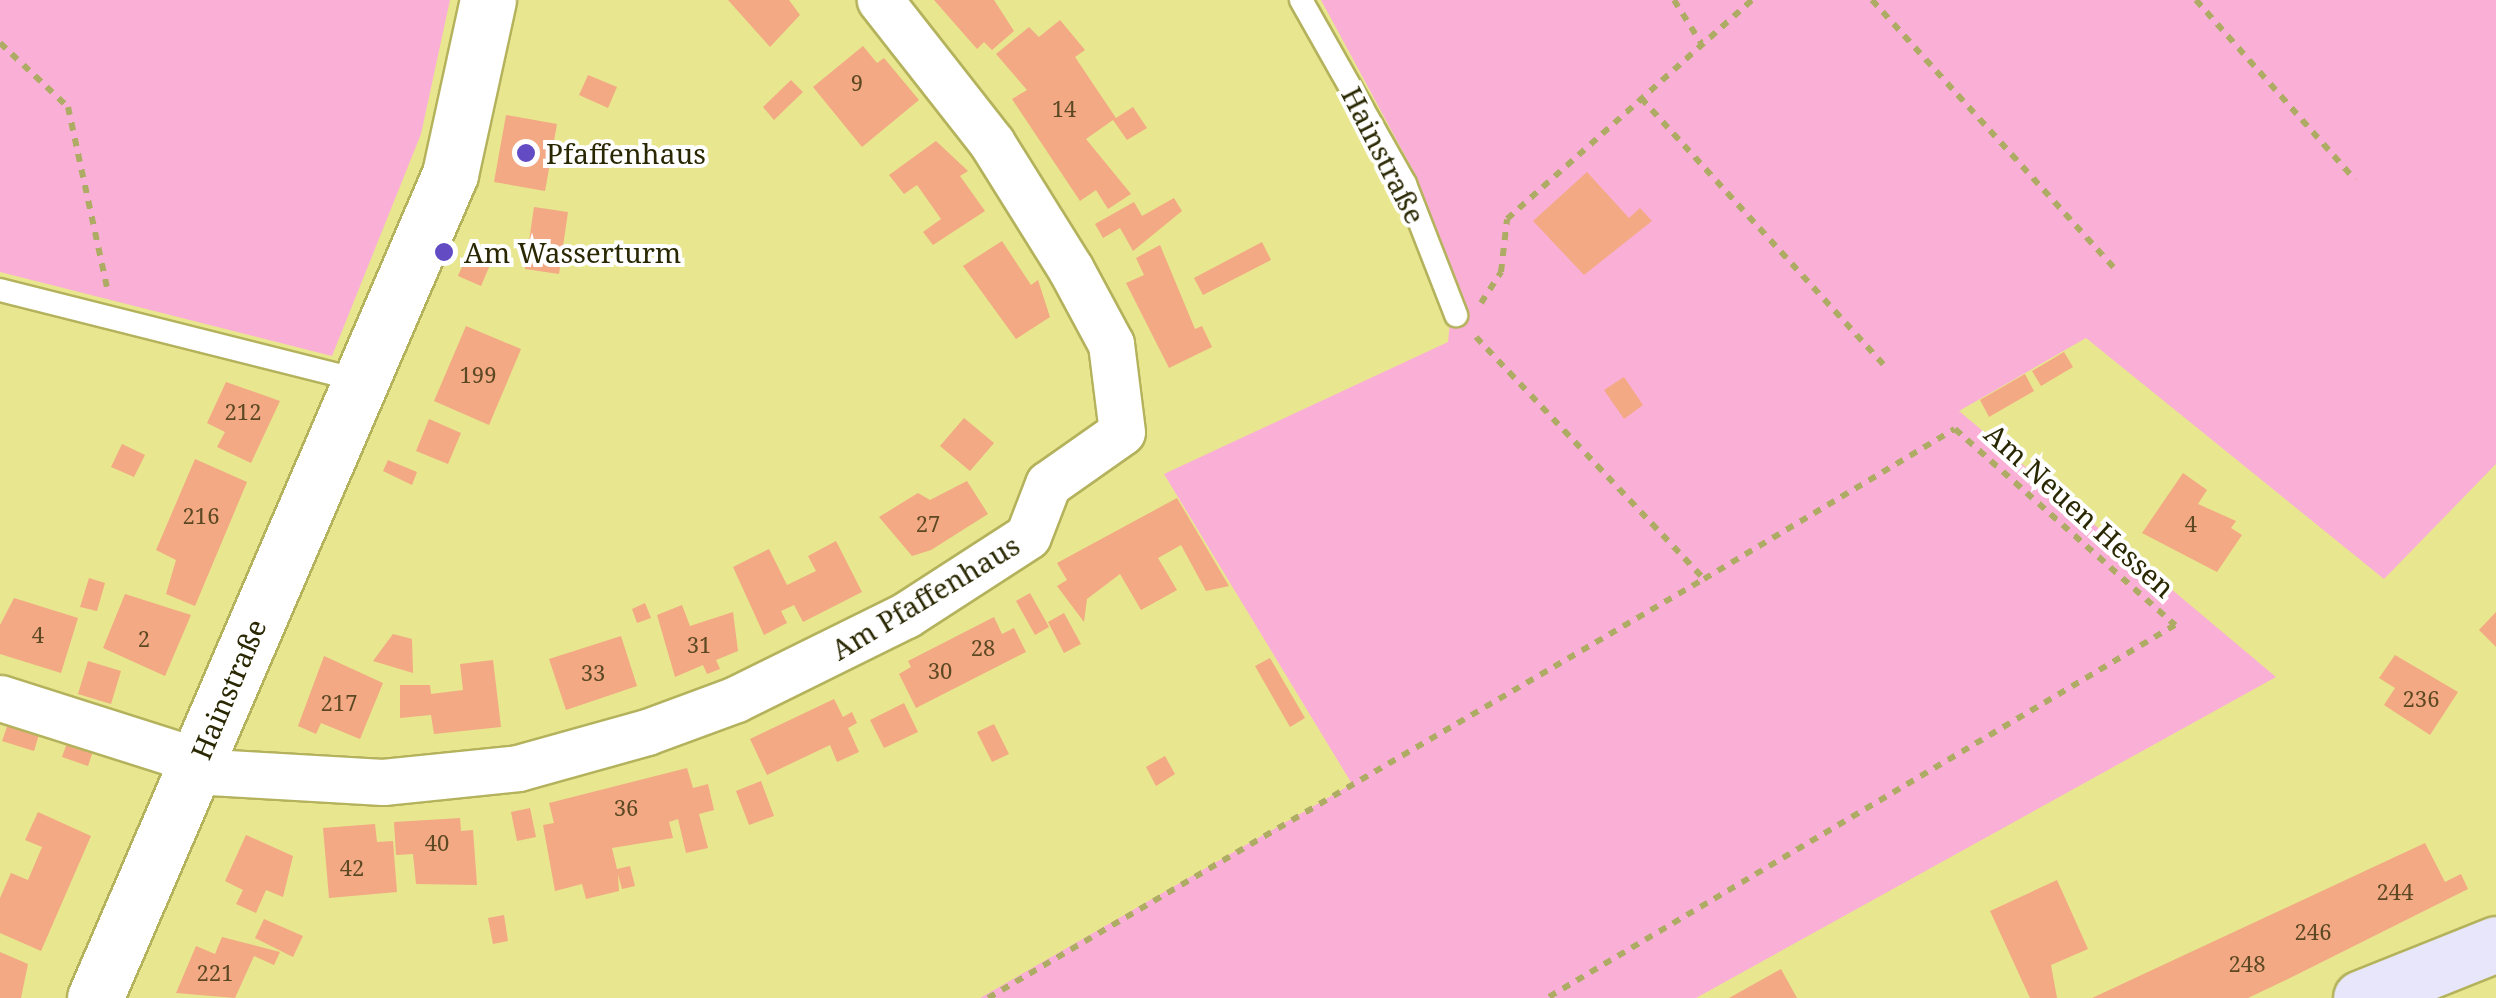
<!DOCTYPE html>
<meta charset="utf-8">
<style>
body{margin:0}
#map{position:relative;width:2496px;height:998px;overflow:hidden;background:#e8e68f;font-family:"Noto Serif",serif}
div>[style]{position:absolute}
.green>*{inset:0;background:#fab0d6}
.building>*{inset:0;background:#f2a984}
.path>*{height:6px;margin-top:-3px;transform-origin:0;background:repeating-linear-gradient(90deg,#aeac64 0 8px,transparent 0 16px)}
.roads{filter:drop-shadow(2px 0 #b4b25c) drop-shadow(-2px 0 #b4b25c) drop-shadow(0 2px #b4b25c) drop-shadow(0 -2px #b4b25c)}
.service>*{height:22px;margin:-11px;padding:0 11px;transform-origin:11px;border-radius:11px;background:#fff}
.minor>*{height:45px;margin:-22.5px;padding:0 22.5px;transform-origin:22.5px;border-radius:22.5px;background:#fff}
.tertiary>*{height:55px;margin:-27.5px;padding:0 27.5px;transform-origin:27.5px;border-radius:27.5px;background:#fff}
.secondary>*{height:55px;margin:-27.5px;padding:0 27.5px;transform-origin:27.5px;border-radius:27.5px;background:#e8e6fa}
.dots>*{width:28px;height:28px;translate:-50% -50%;box-sizing:border-box;border:5px solid #fff;border-radius:50%}
span{translate:-50% -50%;white-space:nowrap;text-align:center;line-height:1.15;-webkit-text-stroke:8px #fff;paint-order:stroke}
.number-label{font-size:22px;color:#5c4823}
.number-label span{-webkit-text-stroke-width:0}
.poi-label{font-size:28px;color:#2a2803}
.left{translate:0 -50%;text-align:left}
.street-label{font-size:28px;color:#2a2803}
</style>
<div id="map">
<div class="green">
<i style="clip-path:polygon(0 0,450px 0,421px 134px,332px 356px,0 272px)"></i>
<i style="clip-path:polygon(1321px 0,2496px 0,2496px 464px,2384px 579px,2086px 338px,1959px 411px,2276px 677px,1696px 998px,980px 998px,1352px 784px,1164px 474px,1448px 342px,1454px 279px,1415px 174px)"></i>
</div>
<div class="building">
<i style="clip-path:polygon(728px 0,789px 0,800px 15px,770px 47px)"></i>
<i style="clip-path:polygon(934px 0,994px 0,1014px 31px,992px 50px,984px 42px,977px 49px)"></i>
<i style="clip-path:polygon(1060px 20px,1085px 50px,1075px 57px,1116px 118px,1133px 107px,1147px 128px,1127px 140px,1113px 120px,1086px 139px,1131px 194px,1108px 209px,1096px 190px,1080px 201px,1012px 99px,1027px 90px,996px 54px,1029px 27px,1039px 37px)"></i>
<i style="clip-path:polygon(863px 46px,877px 63px,884px 58px,919px 100px,862px 147px,813px 87px)"></i>
<i style="clip-path:polygon(588px 75px,617px 87px,608px 108px,579px 95px)"></i>
<i style="clip-path:polygon(791px 80px,803px 92px,774px 120px,763px 107px)"></i>
<i style="clip-path:polygon(506px 115px,557px 124px,545px 191px,494px 182px)"></i>
<i style="clip-path:polygon(936px 141px,968px 171px,960px 176px,985px 211px,933px 245px,923px 232px,941px 219px,917px 185px,904px 194px,889px 175px)"></i>
<i style="clip-path:polygon(1587px 172px,1629px 218px,1640px 208px,1652px 221px,1584px 275px,1533px 221px)"></i>
<i style="clip-path:polygon(1174px 198px,1182px 211px,1133px 251px,1120px 228px,1103px 238px,1095px 224px,1134px 202px,1142px 216px)"></i>
<i style="clip-path:polygon(534px 207px,568px 212px,559px 274px,525px 269px)"></i>
<i style="clip-path:polygon(1002px 241px,1031px 285px,1038px 280px,1050px 317px,1016px 339px,963px 266px)"></i>
<i style="clip-path:polygon(1262px 242px,1271px 260px,1203px 295px,1194px 278px)"></i>
<i style="clip-path:polygon(1160px 245px,1195px 329px,1202px 326px,1212px 347px,1169px 368px,1126px 283px,1144px 275px,1136px 258px)"></i>
<i style="clip-path:polygon(470px 248px,493px 258px,481px 286px,458px 276px)"></i>
<i style="clip-path:polygon(466px 326px,521px 349px,489px 425px,434px 401px)"></i>
<i style="clip-path:polygon(2064px 352px,2073px 367px,2041px 386px,2032px 371px)"></i>
<i style="clip-path:polygon(2025px 374px,2034px 391px,1989px 417px,1980px 400px)"></i>
<i style="clip-path:polygon(1624px 377px,1643px 405px,1624px 419px,1604px 390px)"></i>
<i style="clip-path:polygon(226px 382px,280px 401px,251px 463px,217px 447px,225px 432px,207px 423px)"></i>
<i style="clip-path:polygon(964px 418px,994px 443px,970px 471px,940px 446px)"></i>
<i style="clip-path:polygon(429px 419px,461px 433px,448px 464px,416px 451px)"></i>
<i style="clip-path:polygon(122px 444px,145px 455px,134px 477px,111px 467px)"></i>
<i style="clip-path:polygon(195px 459px,247px 482px,195px 606px,166px 594px,176px 560px,156px 550px)"></i>
<i style="clip-path:polygon(388px 460px,417px 472px,412px 485px,383px 471px)"></i>
<i style="clip-path:polygon(2183px 473px,2207px 490px,2198px 504px,2236px 521px,2231px 528px,2242px 535px,2217px 572px,2142px 533px)"></i>
<i style="clip-path:polygon(967px 481px,988px 514px,931px 550px,912px 556px,879px 517px,918px 493px,930px 500px)"></i>
<i style="clip-path:polygon(1177px 498px,1229px 586px,1206px 591px,1181px 545px,1158px 558px,1177px 590px,1141px 610px,1120px 574px,1087px 599px,1084px 622px,1057px 586px,1067px 580px,1057px 563px)"></i>
<i style="clip-path:polygon(836px 541px,862px 592px,803px 622px,794px 605px,781px 611px,787px 623px,764px 635px,733px 567px,769px 549px,787px 585px,816px 571px,808px 556px)"></i>
<i style="clip-path:polygon(89px 578px,105px 583px,97px 611px,80px 607px)"></i>
<i style="clip-path:polygon(1030px 593px,1049px 627px,1035px 635px,1016px 601px)"></i>
<i style="clip-path:polygon(125px 594px,191px 615px,165px 676px,103px 648px)"></i>
<i style="clip-path:polygon(14px 598px,78px 618px,61px 673px,0 654px,0 625px)"></i>
<i style="clip-path:polygon(645px 603px,651px 618px,637px 623px,632px 609px)"></i>
<i style="clip-path:polygon(682px 605px,690px 626px,733px 612px,738px 651px,716px 660px,720px 669px,707px 674px,703px 665px,675px 677px,657px 615px)"></i>
<i style="clip-path:polygon(2496px 612px,2496px 647px,2479px 630px)"></i>
<i style="clip-path:polygon(1064px 613px,1081px 644px,1064px 653px,1048px 622px)"></i>
<i style="clip-path:polygon(994px 617px,1002px 634px,1014px 628px,1026px 652px,916px 708px,899px 674px,911px 667px,908px 661px)"></i>
<i style="clip-path:polygon(393px 634px,412px 639px,413px 673px,373px 661px)"></i>
<i style="clip-path:polygon(621px 636px,637px 686px,566px 710px,549px 659px)"></i>
<i style="clip-path:polygon(2395px 655px,2458px 692px,2430px 735px,2384px 705px,2395px 688px,2379px 678px)"></i>
<i style="clip-path:polygon(324px 656px,383px 683px,360px 739px,321px 723px,316px 734px,298px 726px)"></i>
<i style="clip-path:polygon(1270px 658px,1305px 718px,1290px 727px,1255px 666px)"></i>
<i style="clip-path:polygon(493px 660px,501px 727px,434px 734px,431px 715px,400px 718px,400px 685px,430px 685px,431px 694px,463px 690px,460px 664px)"></i>
<i style="clip-path:polygon(88px 661px,121px 671px,111px 704px,78px 694px)"></i>
<i style="clip-path:polygon(834px 699px,843px 717px,852px 712px,857px 723px,848px 728px,859px 752px,837px 762px,830px 745px,767px 775px,750px 739px)"></i>
<i style="clip-path:polygon(904px 703px,918px 732px,884px 748px,870px 720px)"></i>
<i style="clip-path:polygon(9px 721px,40px 731px,34px 751px,2px 741px)"></i>
<i style="clip-path:polygon(994px 724px,1009px 754px,992px 762px,977px 732px)"></i>
<i style="clip-path:polygon(68px 740px,94px 748px,88px 766px,62px 757px)"></i>
<i style="clip-path:polygon(1165px 756px,1175px 774px,1156px 786px,1146px 767px)"></i>
<i style="clip-path:polygon(687px 768px,693px 788px,708px 784px,714px 810px,699px 814px,708px 848px,686px 853px,678px 819px,669px 822px,673px 838px,612px 848px,617px 869px,630px 866px,635px 886px,622px 889px,618px 874px,619px 891px,586px 899px,582px 884px,555px 891px,543px 825px,554px 823px,549px 803px)"></i>
<i style="clip-path:polygon(761px 781px,774px 816px,749px 825px,736px 791px)"></i>
<i style="clip-path:polygon(530px 808px,536px 837px,517px 841px,511px 812px)"></i>
<i style="clip-path:polygon(38px 812px,91px 836px,41px 951px,0 933px,0 898px,11px 873px,28px 880px,42px 847px,25px 840px)"></i>
<i style="clip-path:polygon(460px 818px,461px 831px,473px 830px,477px 885px,416px 884px,413px 854px,396px 855px,394px 822px)"></i>
<i style="clip-path:polygon(375px 824px,377px 842px,393px 841px,397px 892px,329px 898px,323px 828px)"></i>
<i style="clip-path:polygon(246px 835px,293px 856px,283px 897px,266px 890px,256px 913px,236px 904px,243px 890px,225px 881px)"></i>
<i style="clip-path:polygon(2425px 843px,2445px 882px,2461px 874px,2468px 889px,2288px 979px,2248px 998px,2092px 998px)"></i>
<i style="clip-path:polygon(2057px 880px,2088px 949px,2051px 965px,2057px 998px,2030px 998px,1990px 911px)"></i>
<i style="clip-path:polygon(504px 915px,508px 941px,493px 944px,488px 918px)"></i>
<i style="clip-path:polygon(264px 919px,303px 936px,293px 957px,255px 938px)"></i>
<i style="clip-path:polygon(222px 937px,280px 952px,274px 965px,254px 956px,235px 998px,176px 993px,196px 946px,215px 954px)"></i>
<i style="clip-path:polygon(0 952px,28px 964px,21px 998px,0 998px)"></i>
<i style="clip-path:polygon(1781px 969px,1797px 998px,1729px 998px)"></i>
</div>
<div class="path">
<i style="left:1674px;top:0;width:51px;rotate:57.9deg"></i>
<i style="left:1872px;top:0;width:365px;rotate:47.9deg"></i>
<i style="left:2196px;top:0;width:240px;rotate:48.5deg"></i>
<i style="left:0;top:43px;width:93px;rotate:43.3deg"></i>
<i style="left:68px;top:107px;width:184px;rotate:77.8deg"></i>
<i style="left:1641px;top:98px;width:361px;rotate:47.7deg"></i>
<i style="left:1481px;top:303px;width:37px;rotate:-57deg"></i>
<i style="left:1501px;top:272px;width:53px;rotate:-83.5deg"></i>
<i style="left:1507px;top:219px;width:329px;rotate:-41.8deg"></i>
<i style="left:1476px;top:337px;width:332px;rotate:46.7deg"></i>
<i style="left:1704px;top:579px;width:292px;rotate:-30.9deg"></i>
<i style="left:1955px;top:429px;width:295px;rotate:41.7deg"></i>
<i style="left:2175px;top:625px;width:730px;rotate:149.29deg"></i>
<i style="left:988px;top:998px;width:830px;rotate:-30.34deg"></i>
</div>
<div class="roads">
<div class="service">
<i style="left:1301px;top:0;width:211px;rotate:60.5deg"></i>
<i style="left:1405px;top:184px;width:141px;rotate:68.7deg"></i>
<i style="left:0;top:290px;width:373px;rotate:14.1deg"></i>
</div>
<div class="minor">
<i style="left:0;top:698px;width:206px;rotate:17.6deg"></i>
<i style="left:193px;top:771px;width:190px;rotate:3.3deg"></i>
<i style="left:383px;top:782px;width:136px;rotate:-5.9deg"></i>
<i style="left:518px;top:768px;width:134px;rotate:-15.6deg"></i>
<i style="left:647px;top:732px;width:95px;rotate:-20.3deg"></i>
<i style="left:736px;top:699px;width:190px;rotate:-26.3deg"></i>
<i style="left:906px;top:615px;width:145px;rotate:-32.9deg"></i>
<i style="left:1028px;top:536px;width:56px;rotate:-69deg"></i>
<i style="left:1048px;top:484px;width:90px;rotate:-35.1deg"></i>
<i style="left:1122px;top:432px;width:89px;rotate:-97.1deg"></i>
<i style="left:1111px;top:344px;width:86px;rotate:-118.3deg"></i>
<i style="left:1070px;top:268px;width:147px;rotate:-122deg"></i>
<i style="left:992px;top:143px;width:182px;rotate:-128.1deg"></i>
</div>
<div class="tertiary">
<i style="left:95px;top:998px;width:897px;rotate:-66.69deg"></i>
<i style="left:450px;top:174px;width:178px;rotate:-77.7deg"></i>
</div>
<div class="secondary">
<i style="left:2361px;top:998px;width:145px;rotate:-21.8deg"></i>
</div>
</div>
<div class="dots">
<i style="left:526px;top:153px;background:#634bc4"></i>
<i style="left:444px;top:252px;background:#634bc4"></i>
</div>
<div class="number-label">
<span style="left:857px;top:83px">9</span>
<span style="left:1064px;top:109px">14</span>
<span style="left:478px;top:375px">199</span>
<span style="left:243px;top:412px">212</span>
<span style="left:201px;top:516px">216</span>
<span style="left:928px;top:524px">27</span>
<span style="left:2191px;top:524px">4</span>
<span style="left:38px;top:635px">4</span>
<span style="left:144px;top:639px">2</span>
<span style="left:699px;top:645px">31</span>
<span style="left:983px;top:648px">28</span>
<span style="left:940px;top:671px">30</span>
<span style="left:593px;top:673px">33</span>
<span style="left:2421px;top:699px">236</span>
<span style="left:339px;top:703px">217</span>
<span style="left:626px;top:808px">36</span>
<span style="left:437px;top:843px">40</span>
<span style="left:352px;top:868px">42</span>
<span style="left:2395px;top:892px">244</span>
<span style="left:2313px;top:932px">246</span>
<span style="left:2247px;top:964px">248</span>
<span style="left:215px;top:973px">221</span>
</div>
<div class="poi-label">
<span class="left" style="left:546px;top:153px">Pfaffenhaus</span>
<span class="left" style="left:464px;top:252px">Am Wasserturm</span>
</div>
<div class="street-label">
<span style="left:1384px;top:155px;rotate:63deg">Hainstraße</span>
<span style="left:2080px;top:510px;rotate:42deg">Am Neuen Hessen</span>
<span style="left:925px;top:597px;rotate:-31deg">Am Pfaffenhaus</span>
<span style="left:228px;top:689px;rotate:-67deg">Hainstraße</span>
</div>
</div>
